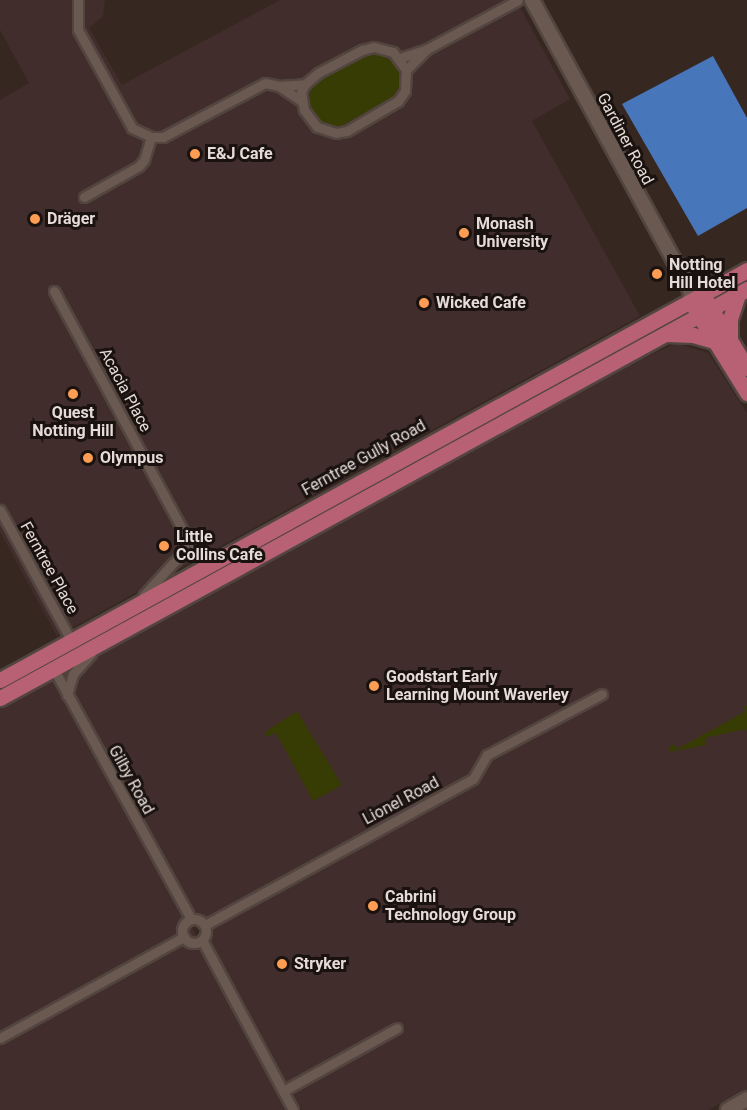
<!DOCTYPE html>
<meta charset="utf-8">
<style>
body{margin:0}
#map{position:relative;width:747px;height:1110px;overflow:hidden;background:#372721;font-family:Roboto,sans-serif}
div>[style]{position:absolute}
.commercial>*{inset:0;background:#412d2c}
.green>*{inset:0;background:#373b04}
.water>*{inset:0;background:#4876ba}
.roads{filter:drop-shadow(2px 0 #52453f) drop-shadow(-2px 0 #52453f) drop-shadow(0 2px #52453f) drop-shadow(0 -2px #52453f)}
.street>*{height:9px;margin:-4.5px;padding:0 4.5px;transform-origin:4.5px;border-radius:4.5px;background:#6a5951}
.street>.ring{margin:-4.5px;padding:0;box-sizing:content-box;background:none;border:9px solid #6a5951;border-radius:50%}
.secondary>*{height:14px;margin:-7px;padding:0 7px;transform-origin:7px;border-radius:7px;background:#6a5951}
.primary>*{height:15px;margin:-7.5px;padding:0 7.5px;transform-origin:7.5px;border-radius:7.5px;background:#b96174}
.dots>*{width:16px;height:16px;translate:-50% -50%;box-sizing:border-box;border:3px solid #19120f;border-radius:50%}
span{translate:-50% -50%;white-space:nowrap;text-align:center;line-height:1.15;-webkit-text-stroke:6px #19120f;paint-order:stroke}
.street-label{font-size:16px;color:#e6dbd7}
.poi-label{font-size:16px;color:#e6dbd7;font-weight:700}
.left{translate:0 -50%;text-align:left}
</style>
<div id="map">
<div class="commercial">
<i style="clip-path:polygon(0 0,105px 0,103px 16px,89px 28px,122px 85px,280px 0,516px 0,570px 99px,532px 121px,640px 316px,57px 636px,0 532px,0 100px,29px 83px,0 30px)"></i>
<i style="clip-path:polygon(676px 343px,708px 353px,747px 413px,747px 1089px,708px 1110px,302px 1110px,74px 706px,205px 952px,285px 1110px,0 1110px,0 699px,535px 411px)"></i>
</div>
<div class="green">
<i style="clip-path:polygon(377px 53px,392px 60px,400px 71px,400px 85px,393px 97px,343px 125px,333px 127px,319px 121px,309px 107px,308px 99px,313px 84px,365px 55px)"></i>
<i style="clip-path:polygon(743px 706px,747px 706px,747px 733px,746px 729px,705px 738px,706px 745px,670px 752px,670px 746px,674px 744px,677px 749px,746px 711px)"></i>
<i style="clip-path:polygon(297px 711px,342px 785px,313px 801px,276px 733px,266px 737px,265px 732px)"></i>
</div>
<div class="water">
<i style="clip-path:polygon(713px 56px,747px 118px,747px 208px,698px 236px,622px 104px)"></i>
</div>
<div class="roads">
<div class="street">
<i style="left:78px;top:0;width:30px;rotate:90deg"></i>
<i style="left:78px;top:30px;width:112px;rotate:61.1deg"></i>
<i style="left:132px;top:128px;width:21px;rotate:25deg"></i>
<i style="left:374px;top:47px;width:20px;rotate:15deg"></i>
<i style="left:393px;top:52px;width:22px;rotate:54deg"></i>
<i style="left:406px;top:70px;width:21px;rotate:93deg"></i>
<i style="left:405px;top:91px;width:12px;rotate:125deg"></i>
<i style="left:398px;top:101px;width:59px;rotate:149.5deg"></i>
<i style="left:347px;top:131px;width:11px;rotate:170deg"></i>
<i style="left:336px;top:133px;width:20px;rotate:-162deg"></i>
<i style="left:317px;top:127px;width:21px;rotate:-127deg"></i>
<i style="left:304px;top:110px;width:18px;rotate:-99deg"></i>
<i style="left:301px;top:92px;width:9px;rotate:-63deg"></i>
<i style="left:305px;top:84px;width:17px;rotate:-40deg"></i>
<i style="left:318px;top:73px;width:50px;rotate:-27.6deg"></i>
<i style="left:362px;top:50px;width:12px;rotate:-14deg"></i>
<i style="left:400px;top:58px;width:28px;rotate:-18deg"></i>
<i style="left:427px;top:49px;width:103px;rotate:-28.3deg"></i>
<i style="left:406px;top:70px;width:27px;rotate:-45deg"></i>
<i style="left:279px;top:86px;width:27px;rotate:34deg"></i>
<i style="left:84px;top:197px;width:63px;rotate:-29.4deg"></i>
<i style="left:139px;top:166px;width:8px;rotate:-50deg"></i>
<i style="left:144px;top:160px;width:24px;rotate:-73deg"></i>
<i style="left:151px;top:137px;width:12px"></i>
<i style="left:163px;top:137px;width:115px;rotate:-27.9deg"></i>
<i style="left:265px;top:83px;width:14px;rotate:12deg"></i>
<i style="left:279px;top:86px;width:26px;rotate:-4deg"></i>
<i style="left:54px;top:291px;width:276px;rotate:61.7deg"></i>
<i style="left:185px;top:534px;width:6px;rotate:31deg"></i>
<i style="left:190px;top:537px;width:33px;rotate:61deg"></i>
<i style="left:0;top:510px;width:148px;rotate:61.4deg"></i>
<i style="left:143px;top:596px;width:61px;rotate:-47.7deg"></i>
<i style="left:184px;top:551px;width:17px;rotate:-87deg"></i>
<i style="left:52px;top:666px;width:289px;rotate:61.2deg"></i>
<i style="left:67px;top:695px;width:22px;rotate:-74deg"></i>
<i style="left:73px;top:674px;width:27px;rotate:-48deg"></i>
<i class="ring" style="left:182px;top:919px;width:15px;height:15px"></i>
<i style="left:205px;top:925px;width:305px;rotate:-28.6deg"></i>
<i style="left:473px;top:779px;width:28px;rotate:-60deg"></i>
<i style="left:487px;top:755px;width:130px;rotate:-27.9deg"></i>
<i style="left:202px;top:940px;width:193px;rotate:61.8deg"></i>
<i style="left:0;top:1038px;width:210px;rotate:-28.8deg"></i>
<i style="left:283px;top:1091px;width:130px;rotate:-28.9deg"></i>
</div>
<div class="secondary">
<i style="left:532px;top:0;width:332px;rotate:61.4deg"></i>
<i style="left:691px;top:292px;width:9px;rotate:96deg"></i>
<i style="left:728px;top:1110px;width:22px;rotate:-30deg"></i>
</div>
<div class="primary">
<i style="left:707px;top:302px;width:77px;rotate:58.8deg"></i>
<i style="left:695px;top:309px;width:99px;rotate:58.2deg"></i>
<i style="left:667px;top:334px;width:26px;rotate:2deg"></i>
<i style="left:693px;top:335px;width:22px;rotate:16deg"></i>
<i style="left:730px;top:338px;width:19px;rotate:-90deg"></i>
<i style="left:730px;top:319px;width:25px;rotate:-72deg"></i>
<i style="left:0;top:680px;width:852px;rotate:-28.76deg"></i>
<i style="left:0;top:698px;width:852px;rotate:-28.7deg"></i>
</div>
</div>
<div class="dots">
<i style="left:195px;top:154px;background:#fc9d53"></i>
<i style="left:35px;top:219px;background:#fc9d53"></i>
<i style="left:464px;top:233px;background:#fc9d53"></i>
<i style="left:657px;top:274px;background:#fc9d53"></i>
<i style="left:424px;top:303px;background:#fc9d53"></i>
<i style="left:73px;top:394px;background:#fc9d53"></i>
<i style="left:88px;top:458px;background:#fc9d53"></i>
<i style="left:164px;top:546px;background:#fc9d53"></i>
<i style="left:374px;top:686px;background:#fc9d53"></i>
<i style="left:373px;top:906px;background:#fc9d53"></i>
<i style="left:282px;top:964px;background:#fc9d53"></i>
</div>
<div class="street-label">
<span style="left:625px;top:139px;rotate:62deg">Gardiner Road</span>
<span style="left:125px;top:390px;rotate:62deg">Acacia Place</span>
<span style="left:364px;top:458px;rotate:-29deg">Ferntree Gully Road</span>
<span style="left:49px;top:568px;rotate:61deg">Ferntree Place</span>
<span style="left:131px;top:780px;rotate:61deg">Gilby Road</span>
<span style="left:401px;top:801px;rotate:-28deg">Lionel Road</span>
</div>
<div class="poi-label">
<span class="left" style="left:207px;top:154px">E&amp;J Cafe</span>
<span class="left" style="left:47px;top:219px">Dräger</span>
<span class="left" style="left:476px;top:233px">Monash<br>University</span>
<span class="left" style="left:669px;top:274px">Notting<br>Hill Hotel</span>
<span class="left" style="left:436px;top:303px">Wicked Cafe</span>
<span style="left:73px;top:422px">Quest<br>Notting Hill</span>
<span class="left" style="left:100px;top:458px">Olympus</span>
<span class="left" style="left:176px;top:546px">Little<br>Collins Cafe</span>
<span class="left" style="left:386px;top:686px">Goodstart Early<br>Learning Mount Waverley</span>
<span class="left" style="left:385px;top:906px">Cabrini<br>Technology Group</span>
<span class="left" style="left:294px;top:964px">Stryker</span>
</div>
</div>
